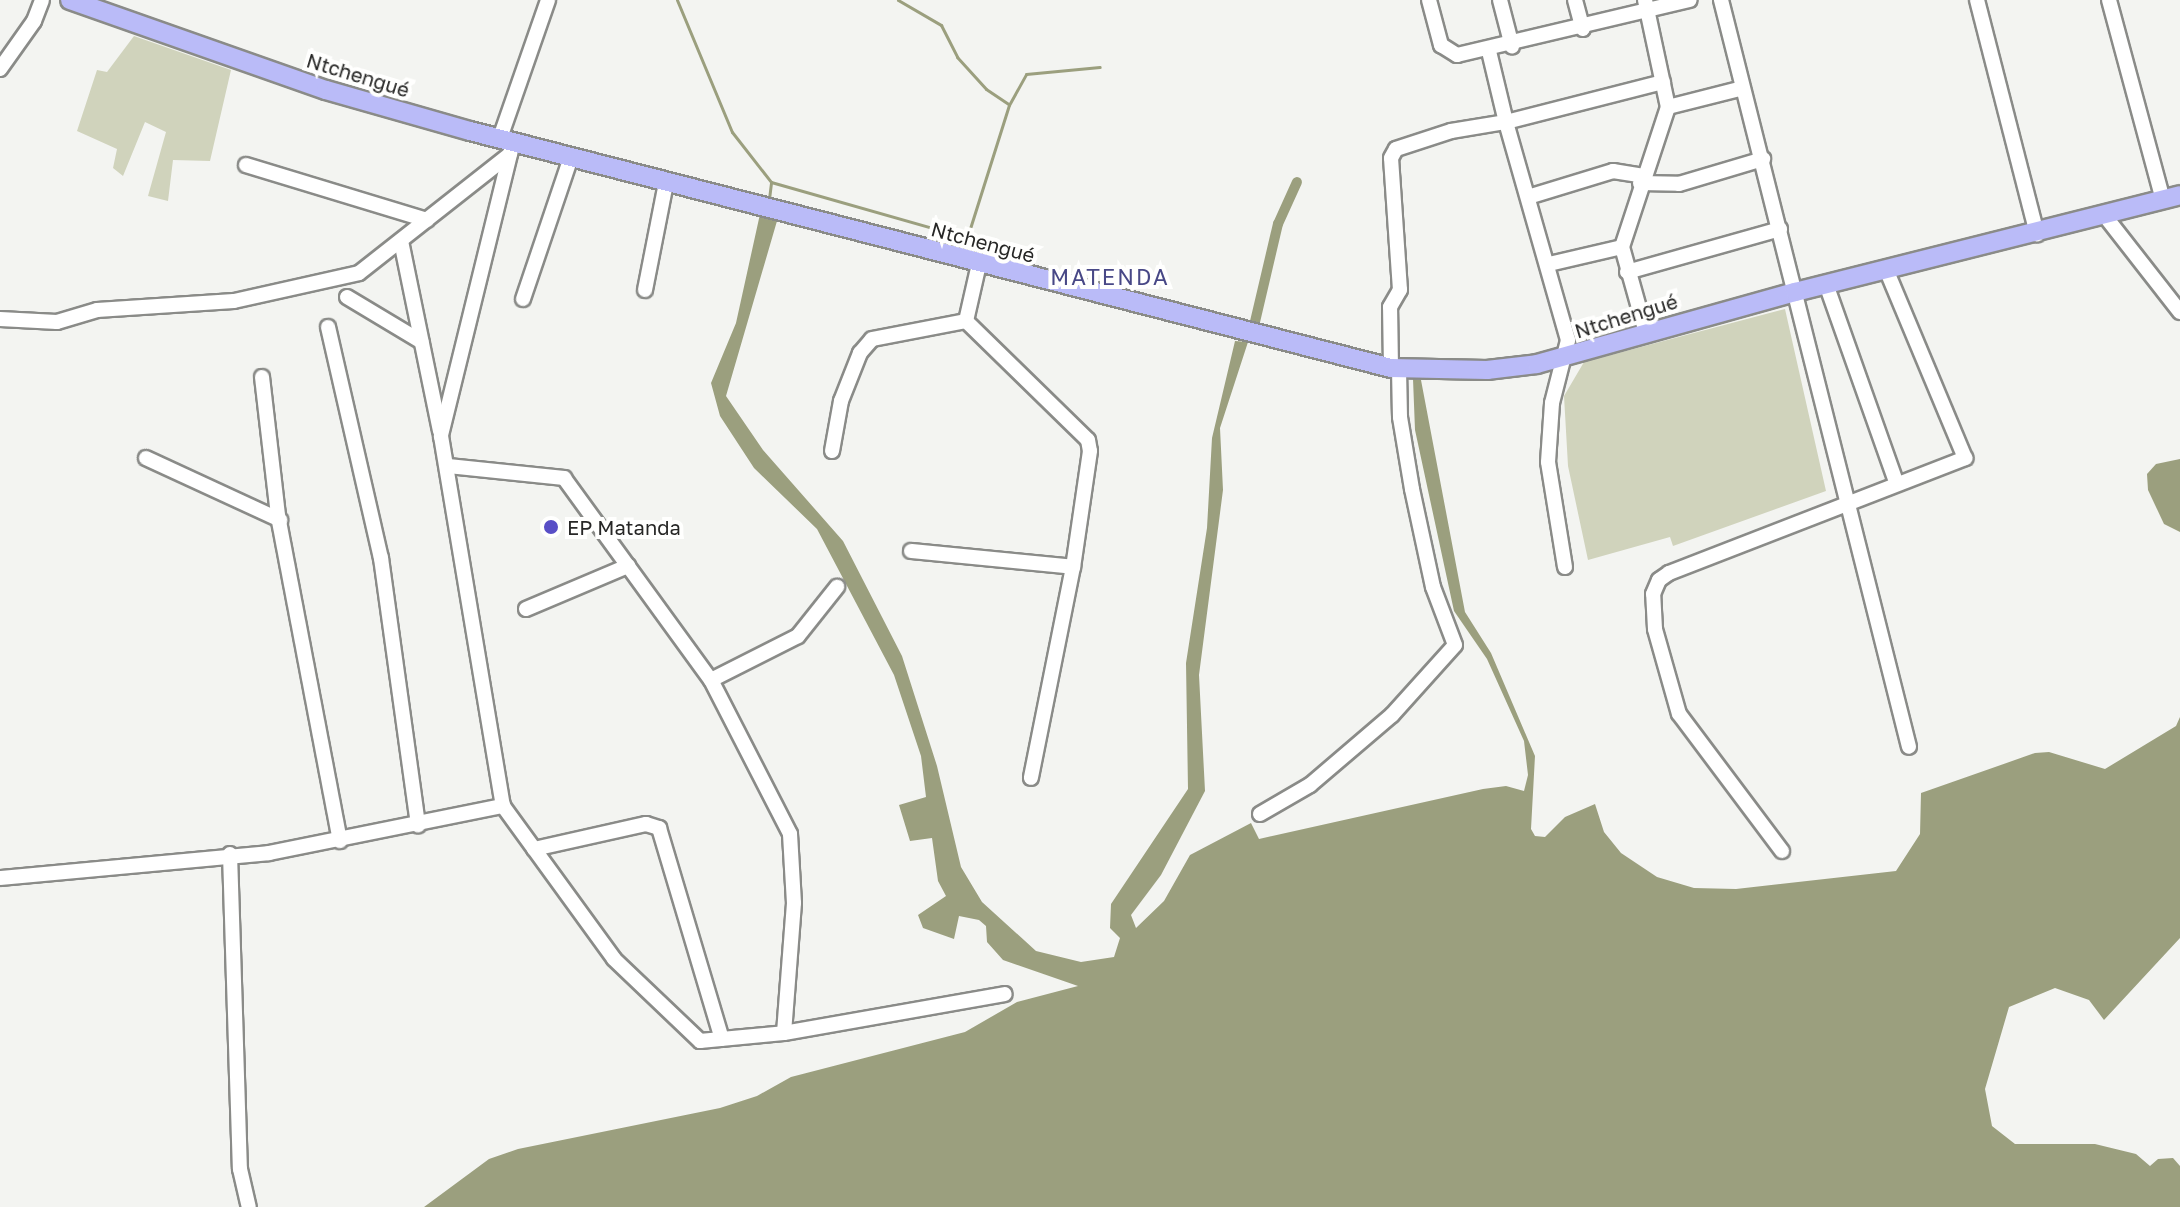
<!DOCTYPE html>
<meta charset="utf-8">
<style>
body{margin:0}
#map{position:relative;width:2180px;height:1207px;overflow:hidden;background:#f3f4f1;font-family:"Golos Text",sans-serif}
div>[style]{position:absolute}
.green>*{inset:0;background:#d0d3bc}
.water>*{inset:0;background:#9b9f7e}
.stream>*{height:3px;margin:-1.5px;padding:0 1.5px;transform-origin:1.5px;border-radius:1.5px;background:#9b9f7e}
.canal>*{height:10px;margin:-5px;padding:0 5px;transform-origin:5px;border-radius:5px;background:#9b9f7e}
.roads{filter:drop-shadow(2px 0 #8a8b88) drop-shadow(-2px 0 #8a8b88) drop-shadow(0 2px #8a8b88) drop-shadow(0 -2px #8a8b88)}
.minor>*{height:14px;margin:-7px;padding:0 7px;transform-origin:7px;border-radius:7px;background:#fff}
.major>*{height:18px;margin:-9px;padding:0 9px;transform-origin:9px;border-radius:9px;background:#babbf8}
.dots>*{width:22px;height:22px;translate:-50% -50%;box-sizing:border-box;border:4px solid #fffffe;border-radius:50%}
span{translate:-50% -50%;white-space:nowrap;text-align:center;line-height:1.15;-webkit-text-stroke:8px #fffffe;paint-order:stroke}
.street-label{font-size:20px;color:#272726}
.poi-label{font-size:20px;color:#272726}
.left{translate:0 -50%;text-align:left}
.neighbourhood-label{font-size:22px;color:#484886;letter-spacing:2px}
</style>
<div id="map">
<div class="green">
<i style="clip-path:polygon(134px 36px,231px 70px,210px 161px,173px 160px,168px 201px,148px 196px,166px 132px,145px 122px,123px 176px,113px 168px,117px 149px,77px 131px,97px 70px,107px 72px)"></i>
<i style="clip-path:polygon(1785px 309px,1826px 491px,1673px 546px,1670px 537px,1588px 560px,1568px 466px,1564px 396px,1584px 362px)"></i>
</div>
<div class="water">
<i style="clip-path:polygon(760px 214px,777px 221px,726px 396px,763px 450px,843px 541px,902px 656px,937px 766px,961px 867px,982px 902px,1036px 951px,1081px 962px,1114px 957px,1120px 938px,1110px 928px,1111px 904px,1188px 789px,1186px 663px,1207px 528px,1212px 438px,1235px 341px,1248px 342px,1220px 428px,1223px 490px,1199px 675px,1205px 791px,1161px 875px,1131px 915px,1136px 928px,1164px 901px,1190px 855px,1251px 823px,1259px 839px,1483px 789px,1506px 786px,1524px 791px,1528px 775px,1524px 741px,1487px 659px,1454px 611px,1415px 430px,1413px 379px,1421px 380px,1465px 612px,1491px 653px,1535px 756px,1531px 829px,1535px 836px,1545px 837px,1565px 817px,1595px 804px,1604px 832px,1621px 853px,1657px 877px,1694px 888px,1736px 889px,1896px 871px,1920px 834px,1921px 793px,2035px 753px,2049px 752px,2105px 769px,2176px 726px,2180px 717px,2180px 938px,2104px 1020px,2089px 1000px,2055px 988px,2009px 1007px,1985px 1089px,1992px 1126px,2015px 1144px,2095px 1144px,2136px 1154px,2150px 1166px,2158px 1159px,2173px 1158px,2180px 1166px,2180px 1207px,424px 1207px,489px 1159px,518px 1149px,720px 1108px,757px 1096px,791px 1077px,965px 1032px,1017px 1002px,1078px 986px,1003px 960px,987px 942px,986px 926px,979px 920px,959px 916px,954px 939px,923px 928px,918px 915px,946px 896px,938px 881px,932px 838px,910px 841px,899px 805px,926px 797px,921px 756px,894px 675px,817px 529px,754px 468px,720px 416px,711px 383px,736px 323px)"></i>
<i style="clip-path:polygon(2180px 459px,2180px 532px,2164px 524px,2148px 490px,2147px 474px,2156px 464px)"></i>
</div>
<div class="stream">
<i style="left:677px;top:0;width:143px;rotate:67.4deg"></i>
<i style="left:732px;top:132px;width:63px;rotate:52deg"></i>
<i style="left:898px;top:0;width:50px;rotate:30.2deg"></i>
<i style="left:941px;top:25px;width:36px;rotate:63deg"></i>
<i style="left:957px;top:57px;width:43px;rotate:47.8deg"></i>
<i style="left:986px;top:89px;width:27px;rotate:34deg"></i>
<i style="left:769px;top:199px;width:17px;rotate:-83deg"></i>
<i style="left:771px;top:182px;width:204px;rotate:15.9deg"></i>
<i style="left:967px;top:238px;width:139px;rotate:-72.5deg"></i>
<i style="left:1009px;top:105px;width:35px;rotate:-61deg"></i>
<i style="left:1026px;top:74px;width:74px;rotate:-5.4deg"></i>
</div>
<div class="canal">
<i style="left:1254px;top:326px;width:105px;rotate:-76.8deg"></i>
<i style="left:1278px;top:224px;width:46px;rotate:-65.7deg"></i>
</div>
<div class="roads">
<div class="minor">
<i style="left:1429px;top:0;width:47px;rotate:75.1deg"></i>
<i style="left:1441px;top:45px;width:19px;rotate:32deg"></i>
<i style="left:1457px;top:55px;width:239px;rotate:-13.3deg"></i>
<i style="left:1500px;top:0;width:48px;rotate:75.4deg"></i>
<i style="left:1575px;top:0;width:30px;rotate:75deg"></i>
<i style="left:1645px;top:0;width:109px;rotate:77.9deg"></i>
<i style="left:1668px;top:107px;width:147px;rotate:108.2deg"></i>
<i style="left:1622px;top:247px;width:89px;rotate:74.4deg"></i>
<i style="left:1721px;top:0;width:770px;rotate:75.87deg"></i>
<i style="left:1977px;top:0;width:242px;rotate:75.6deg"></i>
<i style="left:2109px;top:0;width:207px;rotate:74.9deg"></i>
<i style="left:0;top:69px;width:59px;rotate:-54.7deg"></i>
<i style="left:34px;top:21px;width:22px;rotate:-69deg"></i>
<i style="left:1668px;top:107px;width:77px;rotate:-14.2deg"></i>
<i style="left:500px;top:138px;width:146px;rotate:-70.8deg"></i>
<i style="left:513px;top:142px;width:303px;rotate:103.8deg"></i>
<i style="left:441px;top:436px;width:375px;rotate:80.5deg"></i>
<i style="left:503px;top:806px;width:189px;rotate:54deg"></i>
<i style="left:614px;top:959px;width:119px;rotate:43.6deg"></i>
<i style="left:700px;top:1041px;width:84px;rotate:-5.4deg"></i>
<i style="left:784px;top:1033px;width:224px;rotate:-10deg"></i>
<i style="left:246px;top:165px;width:189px;rotate:16.9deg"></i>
<i style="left:1640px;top:183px;width:39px;rotate:1deg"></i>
<i style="left:1679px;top:184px;width:88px;rotate:-16.6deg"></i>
<i style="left:1528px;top:197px;width:89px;rotate:-17deg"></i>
<i style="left:1613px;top:171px;width:31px;rotate:9deg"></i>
<i style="left:2105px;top:216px;width:122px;rotate:52deg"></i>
<i style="left:401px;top:241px;width:194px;rotate:78.4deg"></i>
<i style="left:1549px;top:264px;width:75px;rotate:-13.1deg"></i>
<i style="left:1627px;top:272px;width:159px;rotate:-15.7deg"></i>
<i style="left:1826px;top:284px;width:212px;rotate:70.5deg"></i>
<i style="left:645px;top:290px;width:109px;rotate:-78.9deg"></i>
<i style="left:347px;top:297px;width:87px;rotate:31deg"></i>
<i style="left:523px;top:299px;width:150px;rotate:-71.3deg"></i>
<i style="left:0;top:319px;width:57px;rotate:3deg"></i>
<i style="left:57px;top:322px;width:42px;rotate:-16.7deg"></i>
<i style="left:97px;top:310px;width:137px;rotate:-3.8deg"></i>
<i style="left:234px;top:301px;width:128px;rotate:-12.6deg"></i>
<i style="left:359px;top:273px;width:192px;rotate:-38.2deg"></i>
<i style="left:966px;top:321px;width:170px;rotate:44.3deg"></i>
<i style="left:1088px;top:440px;width:11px;rotate:80deg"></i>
<i style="left:1090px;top:451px;width:117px;rotate:98.3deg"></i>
<i style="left:1073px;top:567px;width:215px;rotate:101.3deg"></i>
<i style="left:966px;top:321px;width:58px;rotate:-77.2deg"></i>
<i style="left:328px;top:327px;width:237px;rotate:77.1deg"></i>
<i style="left:381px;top:558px;width:270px;rotate:82.1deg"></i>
<i style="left:1391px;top:368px;width:61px;rotate:-90.9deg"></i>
<i style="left:1390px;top:307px;width:20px;rotate:-60deg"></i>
<i style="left:1400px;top:290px;width:132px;rotate:-93.9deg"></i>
<i style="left:1391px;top:158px;width:10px;rotate:-61deg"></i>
<i style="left:1396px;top:149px;width:58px;rotate:-18.1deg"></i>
<i style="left:1451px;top:131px;width:56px;rotate:-9.3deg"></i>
<i style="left:1506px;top:122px;width:73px;rotate:-103.5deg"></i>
<i style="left:262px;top:377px;width:140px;rotate:83.4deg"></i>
<i style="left:278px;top:516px;width:331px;rotate:79.2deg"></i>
<i style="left:832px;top:451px;width:51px;rotate:-79.8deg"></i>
<i style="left:841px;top:401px;width:52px;rotate:-68.4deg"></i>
<i style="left:860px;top:353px;width:18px;rotate:-49deg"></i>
<i style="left:872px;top:339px;width:96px;rotate:-10.8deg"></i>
<i style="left:146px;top:458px;width:148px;rotate:24.8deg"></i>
<i style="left:448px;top:466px;width:117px;rotate:5.9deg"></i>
<i style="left:564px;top:478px;width:250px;rotate:54deg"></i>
<i style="left:711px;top:680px;width:173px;rotate:62.8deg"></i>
<i style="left:790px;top:834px;width:69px;rotate:86.7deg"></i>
<i style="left:794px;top:903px;width:130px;rotate:94.4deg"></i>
<i style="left:911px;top:551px;width:163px;rotate:5.6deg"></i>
<i style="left:1565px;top:567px;width:106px;rotate:-99.2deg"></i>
<i style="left:1548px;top:462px;width:59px;rotate:-86.1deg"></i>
<i style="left:1552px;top:403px;width:65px;rotate:-75.7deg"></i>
<i style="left:1568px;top:340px;width:227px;rotate:-105.9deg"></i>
<i style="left:1506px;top:122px;width:162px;rotate:-14.3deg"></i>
<i style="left:526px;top:609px;width:111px;rotate:-22.9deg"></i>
<i style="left:711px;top:680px;width:97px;rotate:-26.8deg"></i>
<i style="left:798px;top:636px;width:63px;rotate:-51.5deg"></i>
<i style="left:1260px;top:814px;width:58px;rotate:-30.1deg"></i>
<i style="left:1310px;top:785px;width:108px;rotate:-40.5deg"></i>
<i style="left:1392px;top:715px;width:94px;rotate:-48deg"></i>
<i style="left:1455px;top:645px;width:62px;rotate:-110.8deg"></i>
<i style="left:1433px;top:587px;width:100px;rotate:-102.1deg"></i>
<i style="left:1412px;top:489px;width:73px;rotate:-99.5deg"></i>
<i style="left:1400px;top:417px;width:49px;rotate:-91.2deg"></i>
<i style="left:534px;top:849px;width:115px;rotate:-12.6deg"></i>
<i style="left:646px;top:824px;width:14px;rotate:17deg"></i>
<i style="left:659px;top:828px;width:220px;rotate:73.4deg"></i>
<i style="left:1782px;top:851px;width:171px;rotate:-126.9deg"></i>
<i style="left:1679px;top:714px;width:88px;rotate:-105.8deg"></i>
<i style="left:1655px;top:629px;width:35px;rotate:-93deg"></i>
<i style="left:1653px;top:594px;width:15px;rotate:-67deg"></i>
<i style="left:1659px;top:580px;width:12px;rotate:-35deg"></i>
<i style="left:1669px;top:573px;width:318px;rotate:-21.2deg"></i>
<i style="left:1965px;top:458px;width:205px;rotate:-112.7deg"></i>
<i style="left:230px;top:854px;width:315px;rotate:88.2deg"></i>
<i style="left:240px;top:1169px;width:39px;rotate:77deg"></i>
<i style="left:0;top:878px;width:270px;rotate:-5.3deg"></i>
<i style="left:269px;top:853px;width:239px;rotate:-11.4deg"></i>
</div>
<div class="major">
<i style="left:70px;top:0;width:271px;rotate:19.4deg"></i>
<i style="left:326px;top:90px;width:150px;rotate:15.9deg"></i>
<i style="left:470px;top:131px;width:951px;rotate:14.43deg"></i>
<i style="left:1391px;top:368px;width:96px;rotate:1.2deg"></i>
<i style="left:1487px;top:370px;width:50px;rotate:-6.8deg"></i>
<i style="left:1537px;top:364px;width:268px;rotate:-15.6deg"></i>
<i style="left:1795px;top:292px;width:397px;rotate:-14.1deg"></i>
</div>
</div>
<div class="dots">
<i style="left:551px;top:527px;background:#584ec6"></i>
</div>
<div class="street-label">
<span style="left:358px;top:75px;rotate:17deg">Ntchengué</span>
<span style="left:983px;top:242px;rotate:15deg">Ntchengué</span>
<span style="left:1626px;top:316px;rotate:-17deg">Ntchengué</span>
</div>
<div class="poi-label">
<span class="left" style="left:567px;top:527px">EP Matanda</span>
</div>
<div class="neighbourhood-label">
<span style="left:1110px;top:277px">MATENDA</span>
</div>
</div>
